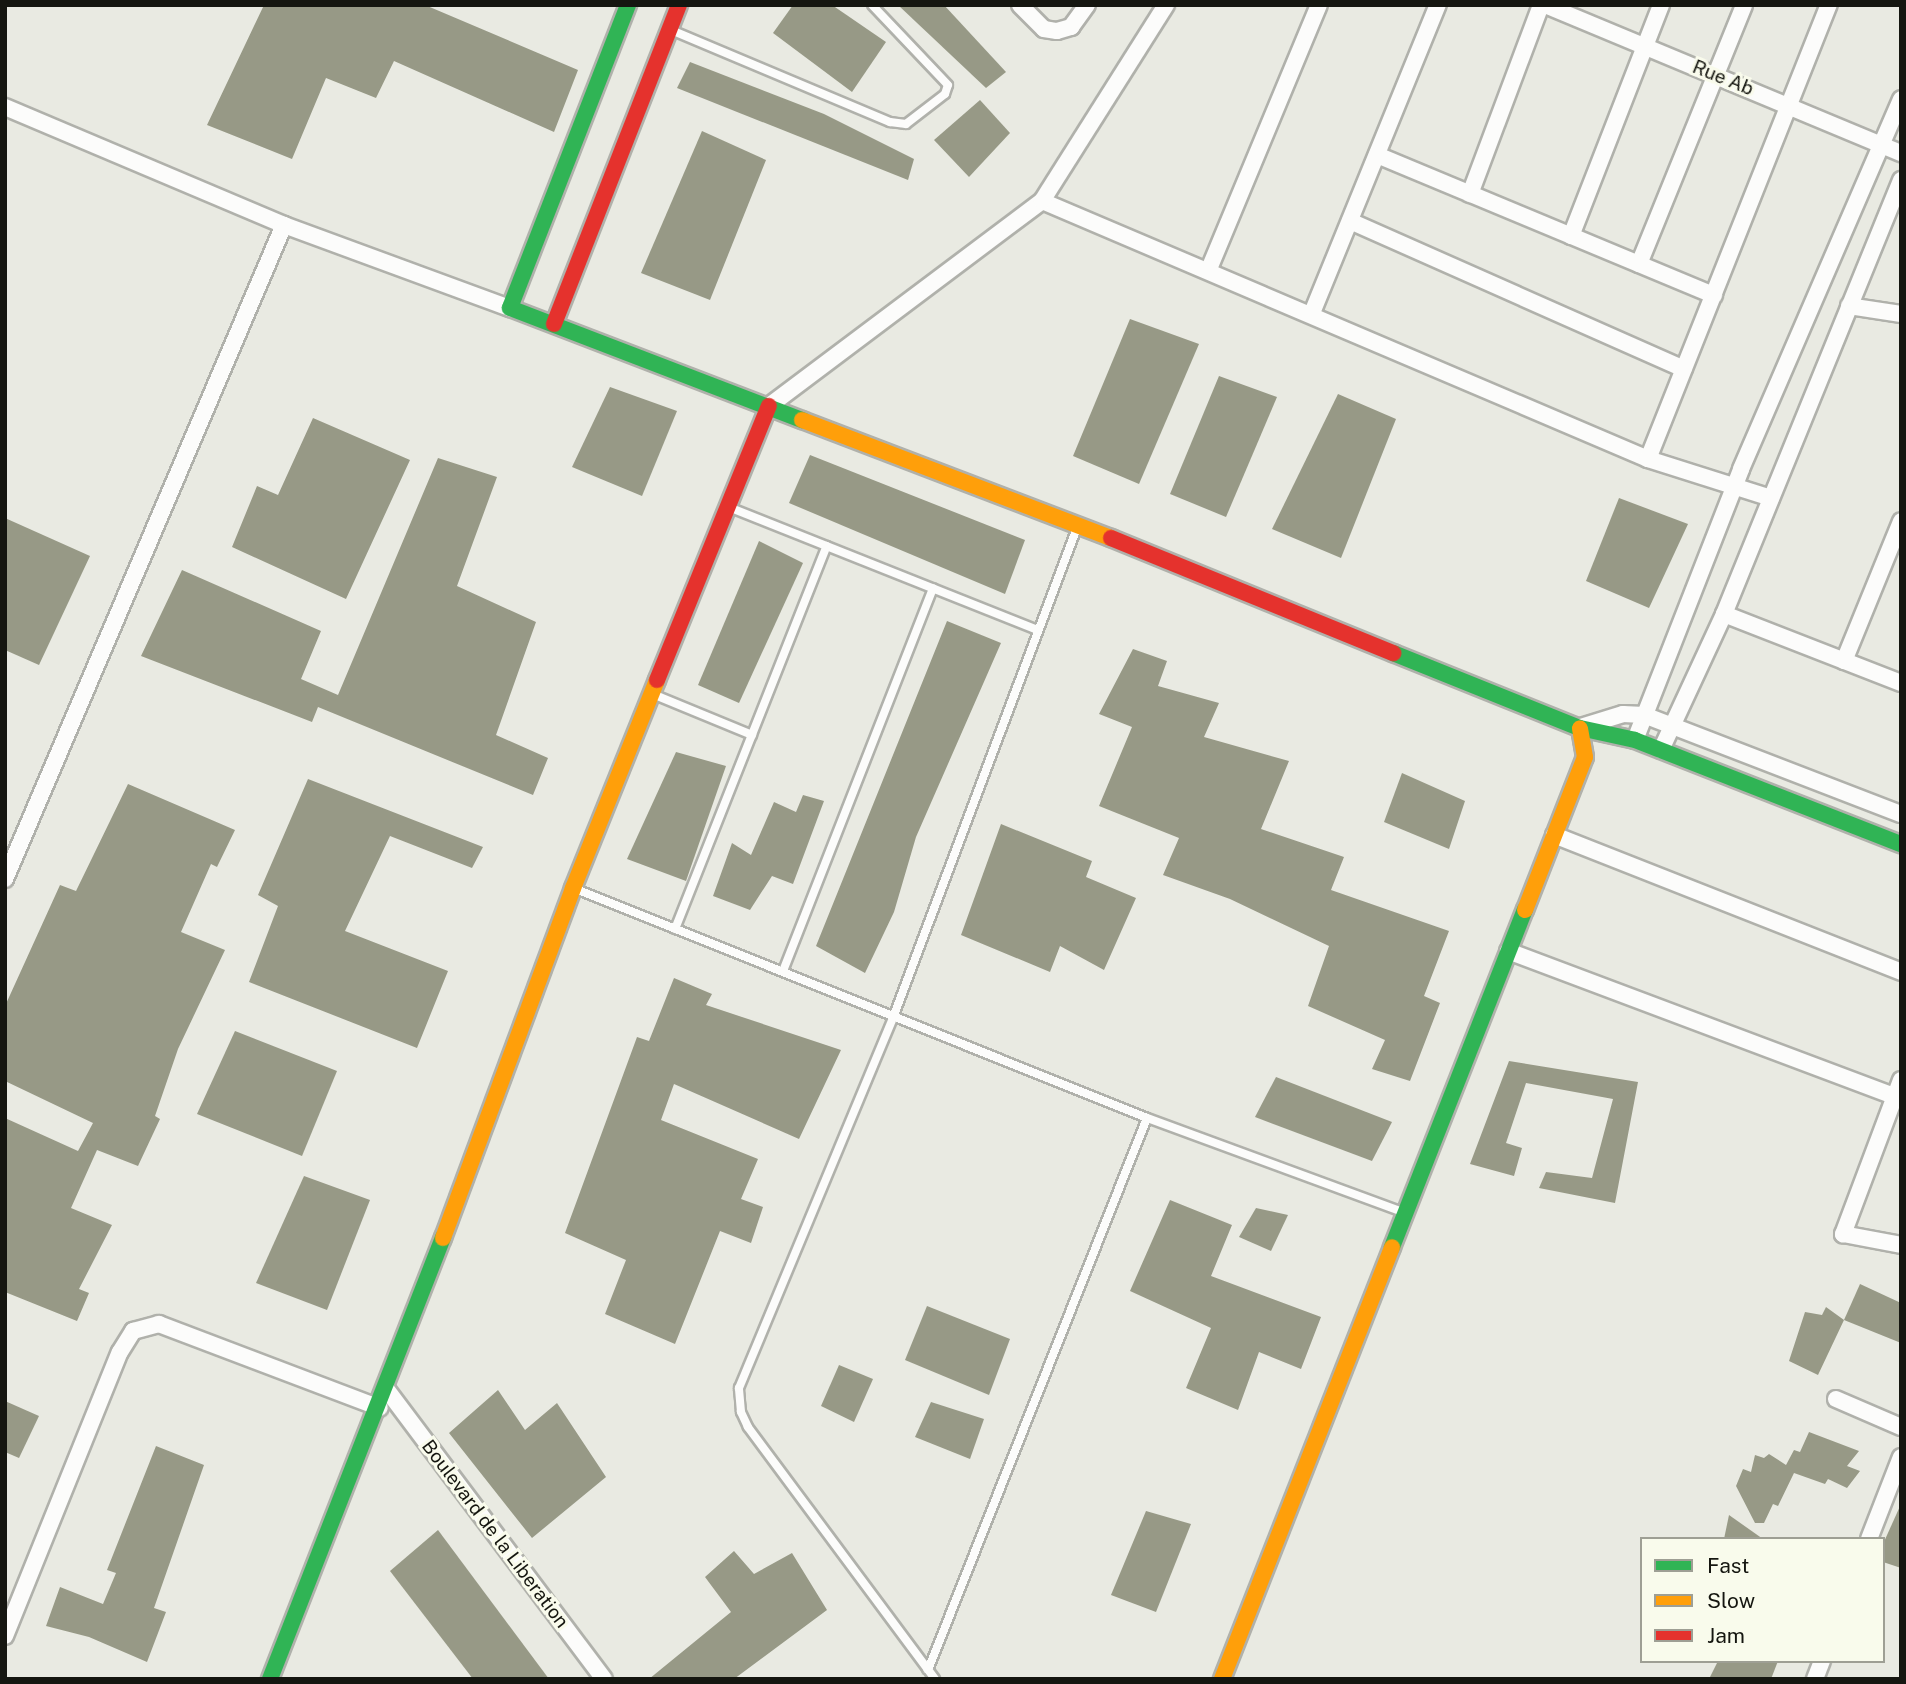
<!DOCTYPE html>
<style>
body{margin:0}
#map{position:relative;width:1906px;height:1684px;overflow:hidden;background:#e9eae2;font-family:"Public Sans",sans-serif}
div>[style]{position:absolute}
.building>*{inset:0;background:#979986}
.roads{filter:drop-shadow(2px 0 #b0b1ab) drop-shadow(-2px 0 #b0b1ab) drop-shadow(0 2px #b0b1ab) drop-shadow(0 -2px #b0b1ab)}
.lane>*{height:8px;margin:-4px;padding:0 4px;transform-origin:4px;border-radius:4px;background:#fcfcfb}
.street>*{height:16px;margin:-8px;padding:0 8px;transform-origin:8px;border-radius:8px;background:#fcfcfb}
.fast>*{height:16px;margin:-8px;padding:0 8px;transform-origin:8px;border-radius:8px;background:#30b455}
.slow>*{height:16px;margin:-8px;padding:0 8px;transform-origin:8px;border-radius:8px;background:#ff9f0a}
.jam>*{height:16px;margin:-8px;padding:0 8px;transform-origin:8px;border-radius:8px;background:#e5322d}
span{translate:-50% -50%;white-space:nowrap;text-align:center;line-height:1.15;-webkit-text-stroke:6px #f9fbec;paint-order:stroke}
.street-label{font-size:19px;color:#151610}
.frame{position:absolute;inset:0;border:7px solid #151610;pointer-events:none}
.legend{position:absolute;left:1640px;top:1537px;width:245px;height:126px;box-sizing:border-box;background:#f9fbec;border:2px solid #9e9f94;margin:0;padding:9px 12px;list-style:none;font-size:21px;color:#151610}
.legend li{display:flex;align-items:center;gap:14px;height:35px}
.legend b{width:35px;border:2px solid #9e9f94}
</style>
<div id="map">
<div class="building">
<i style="clip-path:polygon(264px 5px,425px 5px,578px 70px,554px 132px,394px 61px,376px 98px,326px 78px,292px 159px,207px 125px)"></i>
<i style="clip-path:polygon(793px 5px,832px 5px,886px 42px,852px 92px,773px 33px)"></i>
<i style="clip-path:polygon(898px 5px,944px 5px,1006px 72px,986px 88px)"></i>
<i style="clip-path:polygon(690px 62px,824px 114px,914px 159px,908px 180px,677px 88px)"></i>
<i style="clip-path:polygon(980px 100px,1010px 133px,969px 177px,934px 140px)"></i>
<i style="clip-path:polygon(702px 131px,766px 160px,710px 300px,641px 273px)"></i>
<i style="clip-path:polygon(1130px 319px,1199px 344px,1139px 484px,1073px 456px)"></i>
<i style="clip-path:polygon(1219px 376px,1277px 397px,1226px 517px,1170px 494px)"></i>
<i style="clip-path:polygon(610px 387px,677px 411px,642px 496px,572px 467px)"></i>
<i style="clip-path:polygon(1338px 394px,1396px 419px,1341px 558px,1272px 529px)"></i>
<i style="clip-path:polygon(313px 418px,410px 460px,346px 599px,232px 547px,257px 486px,278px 495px)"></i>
<i style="clip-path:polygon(810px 455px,1025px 540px,1005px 594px,789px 503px)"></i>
<i style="clip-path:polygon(438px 458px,497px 477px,457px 586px,536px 622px,496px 735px,548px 758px,533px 795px,318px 707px,312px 722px,141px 656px,182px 570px,321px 631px,301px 679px,338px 695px)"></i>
<i style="clip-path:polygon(1619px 498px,1688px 524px,1649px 608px,1586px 581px)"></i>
<i style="clip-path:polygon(5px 518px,90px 556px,39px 665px,5px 650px)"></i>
<i style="clip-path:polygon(759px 541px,803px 563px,739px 703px,698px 685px)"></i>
<i style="clip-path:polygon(947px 621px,1001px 643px,916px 837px,894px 912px,865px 973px,816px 946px)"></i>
<i style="clip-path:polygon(1133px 649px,1167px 661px,1158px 686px,1219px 703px,1204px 737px,1289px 761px,1261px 829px,1344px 857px,1331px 890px,1449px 931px,1424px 996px,1440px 1003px,1410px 1081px,1372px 1069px,1385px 1040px,1308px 1006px,1329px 946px,1230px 899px,1163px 875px,1179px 838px,1099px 806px,1132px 727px,1099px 714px)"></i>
<i style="clip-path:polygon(676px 752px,726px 766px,686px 881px,627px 859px)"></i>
<i style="clip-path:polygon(1402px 773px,1465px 801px,1449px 849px,1384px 822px)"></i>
<i style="clip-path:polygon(308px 779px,483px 847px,472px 868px,390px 836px,345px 931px,448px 971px,417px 1048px,249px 982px,278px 906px,258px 895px)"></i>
<i style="clip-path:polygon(128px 784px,235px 830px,217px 867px,211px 864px,181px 932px,225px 950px,178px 1049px,155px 1116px,160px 1119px,138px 1166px,97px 1150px,71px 1208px,112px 1225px,79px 1289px,89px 1293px,77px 1321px,5px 1292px,5px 1118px,78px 1151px,93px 1123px,5px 1081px,5px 1006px,60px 885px,76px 891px)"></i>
<i style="clip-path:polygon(803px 795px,824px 801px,793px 884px,772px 876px,750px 910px,713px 896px,732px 843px,751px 855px,774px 802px,796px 812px)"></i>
<i style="clip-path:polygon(1001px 824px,1092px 861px,1086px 877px,1136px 898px,1104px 970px,1060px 946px,1050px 972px,961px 935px)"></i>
<i style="clip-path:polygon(674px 978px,712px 994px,706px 1005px,841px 1050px,799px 1139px,674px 1084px,661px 1120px,758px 1159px,741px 1199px,763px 1207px,751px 1243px,720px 1231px,675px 1344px,605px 1314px,626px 1260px,565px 1233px,637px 1037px,649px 1041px)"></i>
<i style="clip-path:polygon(235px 1031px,337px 1071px,302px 1156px,197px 1114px)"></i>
<i style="clip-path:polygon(1509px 1061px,1638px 1082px,1615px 1203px,1539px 1188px,1546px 1172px,1592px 1178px,1613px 1099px,1526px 1083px,1506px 1143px,1522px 1148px,1514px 1176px,1470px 1164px)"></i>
<i style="clip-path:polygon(1276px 1077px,1392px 1122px,1372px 1161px,1255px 1117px)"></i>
<i style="clip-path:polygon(304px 1176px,370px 1200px,327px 1310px,256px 1283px)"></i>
<i style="clip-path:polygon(1170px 1200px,1232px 1225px,1211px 1276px,1321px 1317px,1301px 1369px,1259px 1352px,1238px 1410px,1186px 1388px,1211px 1328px,1130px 1291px)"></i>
<i style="clip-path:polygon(1256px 1208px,1288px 1215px,1271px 1251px,1239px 1237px)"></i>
<i style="clip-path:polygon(1860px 1284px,1901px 1303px,1901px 1343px,1844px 1320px)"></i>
<i style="clip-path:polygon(927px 1306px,1010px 1339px,989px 1395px,905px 1360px)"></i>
<i style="clip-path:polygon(1826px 1307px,1844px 1320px,1818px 1375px,1789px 1361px,1805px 1312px,1822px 1315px)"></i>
<i style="clip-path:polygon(839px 1365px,873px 1379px,854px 1422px,821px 1406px)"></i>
<i style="clip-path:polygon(498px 1390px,525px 1430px,557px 1403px,606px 1477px,532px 1538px,449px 1433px)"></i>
<i style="clip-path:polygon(5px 1401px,39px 1416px,19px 1458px,5px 1452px)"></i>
<i style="clip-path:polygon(931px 1402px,984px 1419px,970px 1459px,915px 1437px)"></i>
<i style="clip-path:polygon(1809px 1432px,1859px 1451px,1847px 1466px,1860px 1471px,1847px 1488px,1828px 1479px,1825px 1484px,1794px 1473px,1778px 1506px,1773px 1504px,1764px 1523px,1755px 1523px,1736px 1486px,1743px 1469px,1751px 1472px,1755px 1455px,1764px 1458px,1769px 1454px,1786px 1465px,1794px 1450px,1800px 1452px)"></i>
<i style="clip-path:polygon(156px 1446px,204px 1465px,154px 1608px,166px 1612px,147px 1662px,89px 1637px,46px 1626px,60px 1587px,103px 1604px,116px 1573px,107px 1570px)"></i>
<i style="clip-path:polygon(1901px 1504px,1901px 1568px,1883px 1562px,1883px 1544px)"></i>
<i style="clip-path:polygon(1146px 1511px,1191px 1524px,1156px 1612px,1111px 1595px)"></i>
<i style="clip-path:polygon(1729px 1515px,1763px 1539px,1724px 1539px)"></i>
<i style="clip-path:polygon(438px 1530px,549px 1679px,473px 1679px,390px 1571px)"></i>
<i style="clip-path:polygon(734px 1551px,754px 1574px,792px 1553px,827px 1610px,734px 1679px,649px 1679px,731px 1612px,705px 1577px)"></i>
<i style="clip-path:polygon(1718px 1661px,1778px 1661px,1771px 1679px,1709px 1679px)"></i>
</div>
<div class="roads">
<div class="lane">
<i style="left:671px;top:30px;width:238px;rotate:22.8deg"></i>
<i style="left:890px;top:122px;width:16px;rotate:7deg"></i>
<i style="left:906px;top:124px;width:49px;rotate:-37.6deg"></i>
<i style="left:945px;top:94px;width:9px;rotate:-72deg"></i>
<i style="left:948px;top:85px;width:110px;rotate:-133.5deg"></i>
<i style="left:731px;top:508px;width:330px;rotate:21.7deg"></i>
<i style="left:655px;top:695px;width:105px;rotate:22.4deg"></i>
<i style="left:576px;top:889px;width:615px;rotate:21.85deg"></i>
<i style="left:1147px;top:1118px;width:275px;rotate:20.2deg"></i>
<i style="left:675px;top:929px;width:412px;rotate:-68.4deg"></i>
<i style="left:783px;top:971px;width:411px;rotate:-68.6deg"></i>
<i style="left:928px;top:1670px;width:594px;rotate:-68.36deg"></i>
<i style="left:935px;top:1679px;width:314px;rotate:-126.6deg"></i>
<i style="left:748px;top:1427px;width:17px;rotate:-115deg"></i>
<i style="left:741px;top:1412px;width:24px;rotate:-95deg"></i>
<i style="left:739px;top:1388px;width:404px;rotate:-67.4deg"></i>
<i style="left:894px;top:1015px;width:520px;rotate:-69.41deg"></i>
</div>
<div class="street">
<i style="left:1020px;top:5px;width:34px;rotate:45deg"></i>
<i style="left:1044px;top:29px;width:13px;rotate:9deg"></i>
<i style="left:1057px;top:31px;width:15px;rotate:-16deg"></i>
<i style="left:1071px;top:27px;width:27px;rotate:-54deg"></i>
<i style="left:1545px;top:5px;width:386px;rotate:22.6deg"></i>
<i style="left:5px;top:107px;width:303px;rotate:22.9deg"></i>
<i style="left:284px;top:225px;width:241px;rotate:20.2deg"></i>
<i style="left:1377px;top:155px;width:365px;rotate:22.6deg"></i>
<i style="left:1470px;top:194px;width:202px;rotate:-69.4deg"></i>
<i style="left:1042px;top:201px;width:659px;rotate:23.06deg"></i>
<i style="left:1648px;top:459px;width:129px;rotate:17.6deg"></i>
<i style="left:1350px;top:221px;width:365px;rotate:23.9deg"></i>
<i style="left:1571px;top:236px;width:248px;rotate:-68.7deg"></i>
<i style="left:1639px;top:264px;width:279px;rotate:-67.9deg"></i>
<i style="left:1209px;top:269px;width:286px;rotate:-67.4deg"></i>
<i style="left:1849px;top:306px;width:53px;rotate:8.7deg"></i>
<i style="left:1312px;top:313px;width:333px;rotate:-67.8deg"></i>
<i style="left:769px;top:406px;width:341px;rotate:-36.9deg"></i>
<i style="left:1042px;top:201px;width:232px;rotate:-57.7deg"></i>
<i style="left:1648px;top:459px;width:489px;rotate:-68.3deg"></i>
<i style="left:1724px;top:614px;width:190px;rotate:21.3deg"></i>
<i style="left:1844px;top:661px;width:151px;rotate:-67.8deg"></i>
<i style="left:1581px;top:727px;width:44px;rotate:-17.2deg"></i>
<i style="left:1623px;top:714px;width:21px;rotate:3deg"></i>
<i style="left:1644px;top:715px;width:275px;rotate:21.1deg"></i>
<i style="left:1635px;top:740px;width:291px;rotate:-68.6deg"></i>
<i style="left:1741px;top:469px;width:403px;rotate:-66.6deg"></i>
<i style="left:1661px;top:750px;width:150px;rotate:-65.1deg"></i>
<i style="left:1724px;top:614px;width:469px;rotate:-67.8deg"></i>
<i style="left:1554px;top:835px;width:373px;rotate:21.5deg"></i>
<i style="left:5px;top:879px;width:711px;rotate:-66.9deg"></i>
<i style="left:1508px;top:951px;width:420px;rotate:20.6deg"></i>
<i style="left:1901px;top:1080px;width:165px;rotate:110.6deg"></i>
<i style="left:1843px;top:1234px;width:59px;rotate:10.7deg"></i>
<i style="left:387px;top:1390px;width:361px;rotate:53.1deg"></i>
<i style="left:1836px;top:1399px;width:71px;rotate:23.3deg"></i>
<i style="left:1869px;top:1539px;width:88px;rotate:-68.7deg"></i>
<i style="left:5px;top:1636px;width:306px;rotate:-68deg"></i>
<i style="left:120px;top:1352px;width:25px;rotate:-58deg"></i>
<i style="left:133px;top:1331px;width:27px;rotate:-15deg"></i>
<i style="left:159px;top:1324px;width:236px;rotate:20.8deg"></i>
<i style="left:1815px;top:1679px;width:19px;rotate:-69deg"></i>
</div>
<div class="fast">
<i style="left:628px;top:5px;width:325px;rotate:111.3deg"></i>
<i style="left:510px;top:308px;width:313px;rotate:21deg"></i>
<i style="left:1393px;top:653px;width:201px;rotate:21.9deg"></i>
<i style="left:1580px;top:728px;width:56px;rotate:12.3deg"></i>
<i style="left:1635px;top:740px;width:286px;rotate:21.4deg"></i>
<i style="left:1392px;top:1247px;width:362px;rotate:-68.5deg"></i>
<i style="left:270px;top:1679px;width:474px;rotate:-68.6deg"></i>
</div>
<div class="slow">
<i style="left:802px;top:420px;width:331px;rotate:20.9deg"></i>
<i style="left:1525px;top:910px;width:164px;rotate:-68.6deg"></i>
<i style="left:1585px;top:757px;width:29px;rotate:-100deg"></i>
<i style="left:443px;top:1238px;width:373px;rotate:-69.6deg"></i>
<i style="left:573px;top:888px;width:224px;rotate:-68deg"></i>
<i style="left:1222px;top:1679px;width:464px;rotate:-68.5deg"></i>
</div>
<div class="jam">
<i style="left:554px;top:324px;width:343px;rotate:-68.6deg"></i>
<i style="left:1111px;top:538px;width:305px;rotate:22.2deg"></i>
<i style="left:657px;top:680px;width:296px;rotate:-67.8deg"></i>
</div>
</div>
<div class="street-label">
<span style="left:1723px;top:78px;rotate:22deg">Rue Ab</span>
<span style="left:495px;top:1534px;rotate:53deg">Boulevard de la Liberation</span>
</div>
<div class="frame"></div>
<ul class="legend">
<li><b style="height:9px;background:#30b455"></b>Fast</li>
<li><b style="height:9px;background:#ff9f0a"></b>Slow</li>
<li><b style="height:9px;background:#e5322d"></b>Jam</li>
</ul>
</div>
